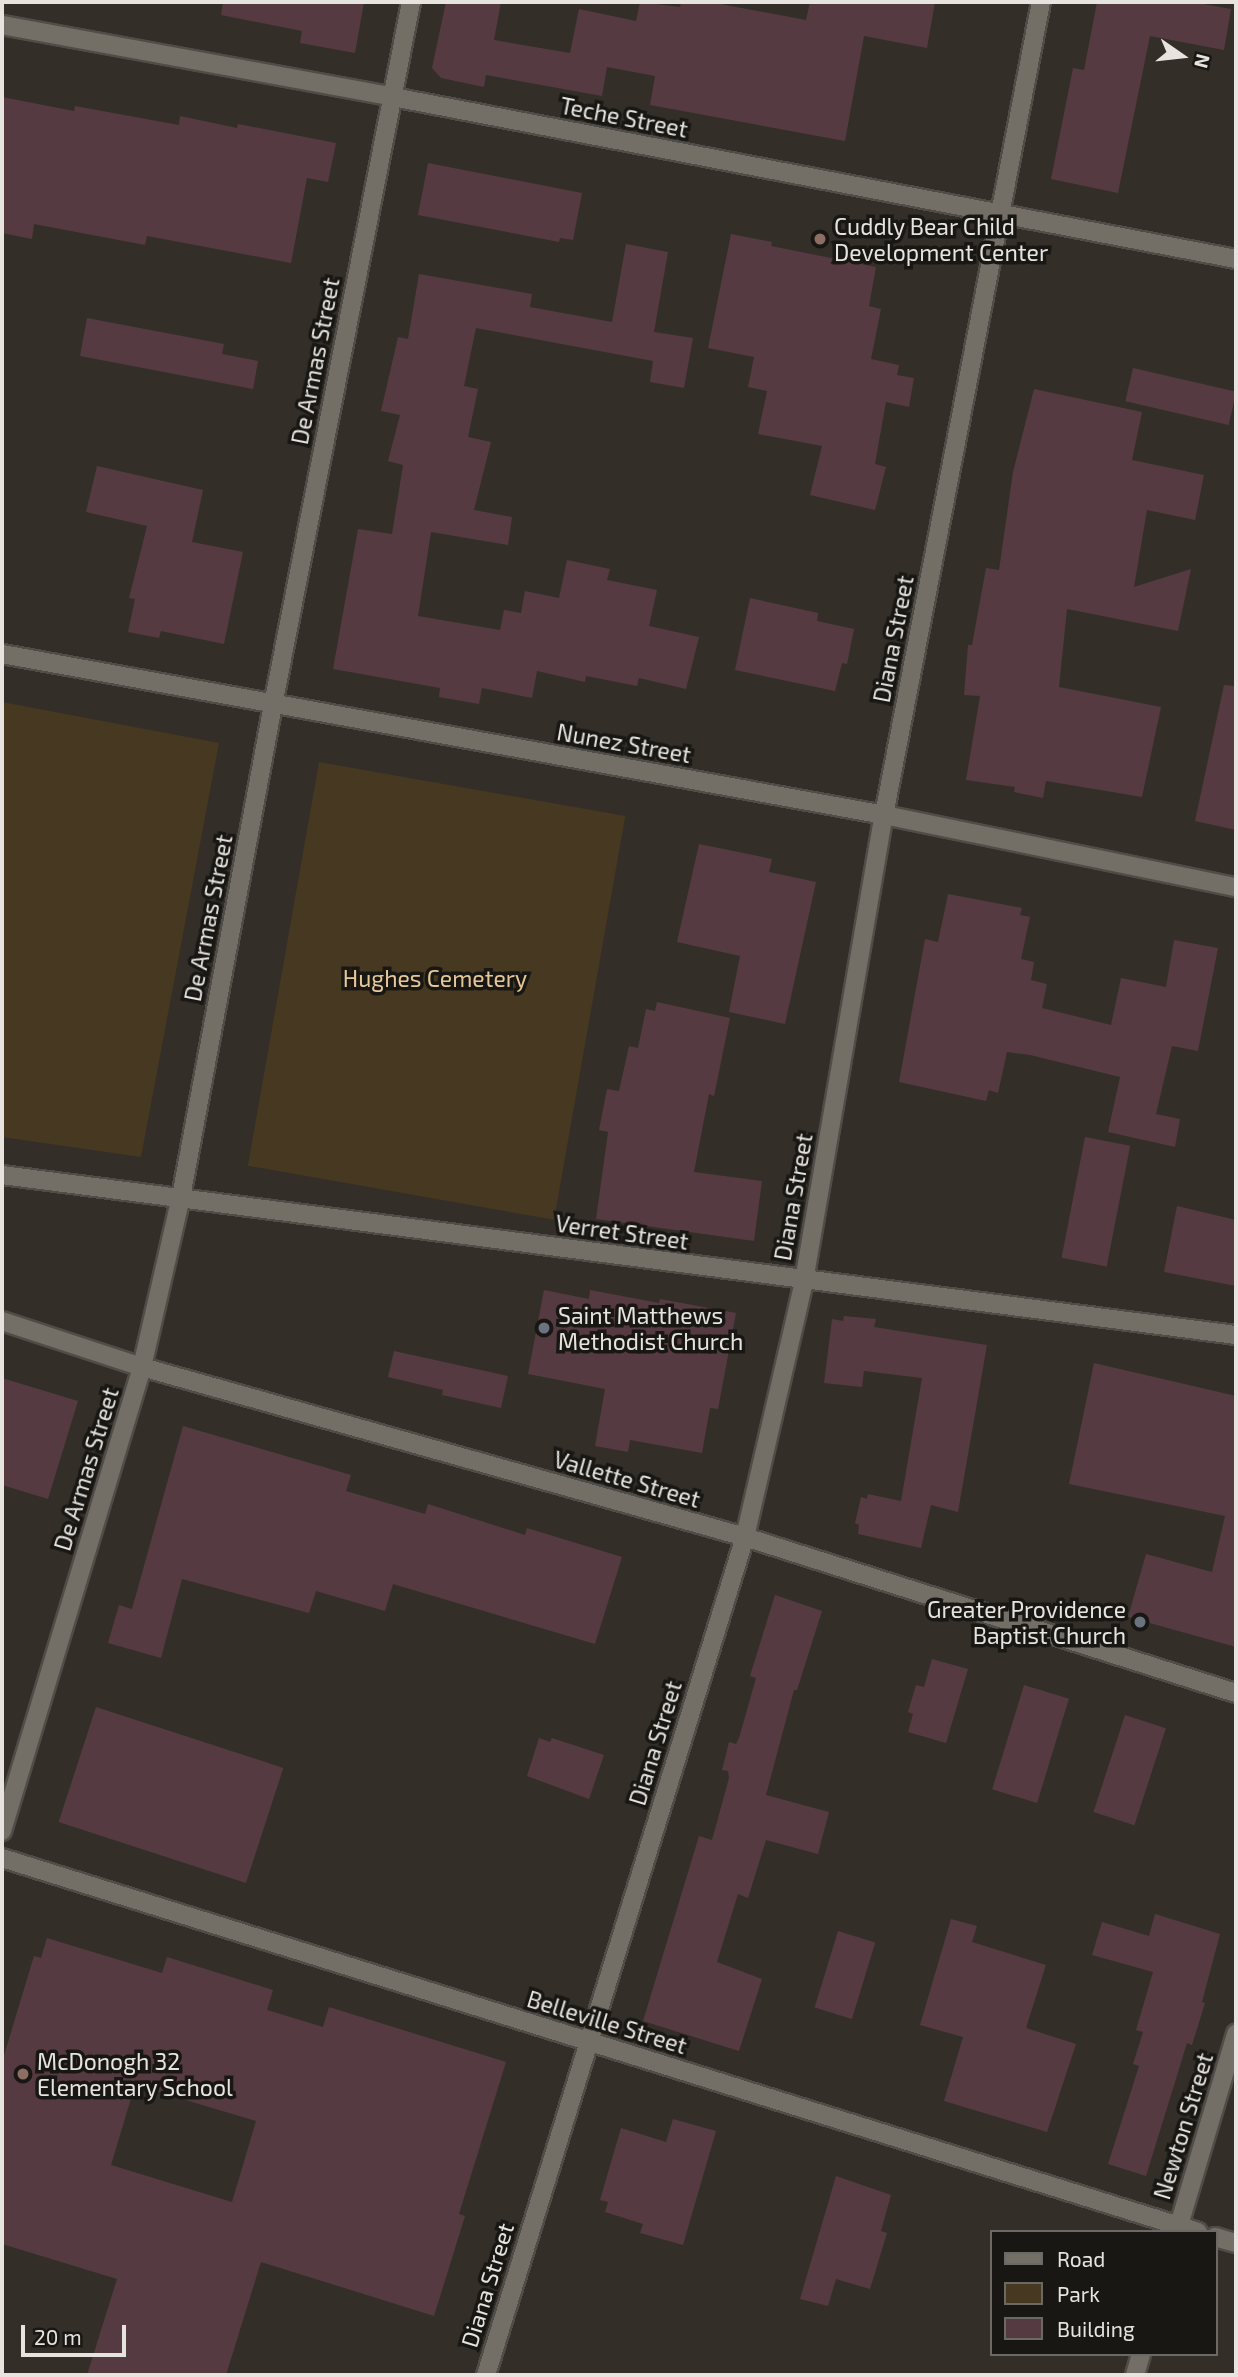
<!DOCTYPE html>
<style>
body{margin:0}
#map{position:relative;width:1238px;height:2377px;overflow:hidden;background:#332f28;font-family:"Exo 2",sans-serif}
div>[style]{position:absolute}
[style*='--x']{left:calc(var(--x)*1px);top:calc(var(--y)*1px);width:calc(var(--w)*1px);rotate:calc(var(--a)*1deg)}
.green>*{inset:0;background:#463821;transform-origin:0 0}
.building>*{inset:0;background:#553a42;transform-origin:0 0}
.roads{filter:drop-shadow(2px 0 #504c47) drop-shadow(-2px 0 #504c47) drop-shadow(0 2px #504c47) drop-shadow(0 -2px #504c47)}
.minor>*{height:18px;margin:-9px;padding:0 9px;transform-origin:9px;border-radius:9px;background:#736e66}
.secondary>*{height:18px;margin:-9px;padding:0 9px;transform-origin:9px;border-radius:9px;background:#736e66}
.dots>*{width:19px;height:19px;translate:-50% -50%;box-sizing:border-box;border:4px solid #191714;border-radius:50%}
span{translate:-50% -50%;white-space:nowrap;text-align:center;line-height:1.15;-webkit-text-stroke:7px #191714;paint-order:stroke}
.street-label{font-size:23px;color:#e7e4df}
.poi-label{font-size:23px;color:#e7e4df}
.left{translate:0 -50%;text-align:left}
.right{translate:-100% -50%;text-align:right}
.park-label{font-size:23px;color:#e6c898}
.frame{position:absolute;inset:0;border:4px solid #e7e4df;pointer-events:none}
.legend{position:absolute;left:990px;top:2230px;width:228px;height:126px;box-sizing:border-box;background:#191714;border:2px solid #6b6965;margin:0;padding:9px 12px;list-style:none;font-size:21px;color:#e7e4df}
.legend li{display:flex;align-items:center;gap:14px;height:35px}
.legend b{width:35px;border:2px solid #6b6965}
.north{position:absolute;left:1147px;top:21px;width:70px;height:70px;-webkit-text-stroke:5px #191714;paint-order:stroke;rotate:104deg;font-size:19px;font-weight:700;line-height:28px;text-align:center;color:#e7e4df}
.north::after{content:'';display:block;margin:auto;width:24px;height:32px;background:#e7e4df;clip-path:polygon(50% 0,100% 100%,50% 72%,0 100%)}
.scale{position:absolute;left:21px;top:2325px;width:105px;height:32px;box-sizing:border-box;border:4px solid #e7e4df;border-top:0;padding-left:9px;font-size:21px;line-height:24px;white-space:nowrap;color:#e7e4df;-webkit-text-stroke:5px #191714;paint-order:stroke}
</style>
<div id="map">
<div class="green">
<i style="clip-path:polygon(2px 702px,219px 743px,141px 1157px,2px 1137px)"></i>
<i style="left:319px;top:762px;width:311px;height:410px;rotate:10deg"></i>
</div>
<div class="building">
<i style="clip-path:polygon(223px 2px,364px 2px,355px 53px,300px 43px,302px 31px,221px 15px)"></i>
<i style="clip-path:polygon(446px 2px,501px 2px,494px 40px,570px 53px,579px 9px,636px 21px,640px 2px,680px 7px,681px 2px,710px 2px,806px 20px,810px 2px,935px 2px,927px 48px,864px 36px,845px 141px,650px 105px,655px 76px,607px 67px,602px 96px,486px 75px,484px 87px,441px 78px,432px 68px)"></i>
<i style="clip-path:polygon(1097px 2px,1193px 2px,1231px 9px,1224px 50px,1150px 36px,1118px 193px,1051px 179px,1073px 68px,1084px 70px)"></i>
<i style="clip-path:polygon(2px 97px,74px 111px,75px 106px,179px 125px,180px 116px,237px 128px,238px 124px,336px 143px,328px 182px,307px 178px,291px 263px,147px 236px,145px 245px,34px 224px,32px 239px,2px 233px)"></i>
<i style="clip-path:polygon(428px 163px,582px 193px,573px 240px,560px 238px,559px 242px,418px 215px)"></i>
<i style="clip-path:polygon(731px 234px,772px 242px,771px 246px,876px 267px,869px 306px,881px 309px,871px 359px,899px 365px,897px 375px,914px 378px,909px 407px,886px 402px,875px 464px,886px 467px,875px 510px,810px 495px,822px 446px,758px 434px,767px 391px,748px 387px,754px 357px,708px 348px)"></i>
<i style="clip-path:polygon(626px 244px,668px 252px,654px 332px,693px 338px,684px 388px,650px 382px,653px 361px,476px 328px,464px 386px,478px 389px,468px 437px,491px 442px,474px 510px,512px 517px,508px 545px,431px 532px,418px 616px,500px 630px,504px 610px,521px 613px,525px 591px,559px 598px,567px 560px,610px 569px,607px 580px,657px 590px,649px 626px,699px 637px,686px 689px,639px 678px,637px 686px,586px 676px,585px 682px,537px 671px,532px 698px,482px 688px,479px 704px,439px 697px,440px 688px,333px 669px,358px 529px,392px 534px,403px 465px,388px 461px,400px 415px,381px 411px,398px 337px,408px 339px,419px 274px,532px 294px,530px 307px,612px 322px)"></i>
<i style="clip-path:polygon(87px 318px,224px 344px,222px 354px,258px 361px,253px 389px,80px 356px)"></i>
<i style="left:1133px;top:368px;width:106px;height:34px;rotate:13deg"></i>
<i style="clip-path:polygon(1034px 389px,1142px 412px,1132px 460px,1204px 475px,1195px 520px,1147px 510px,1134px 587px,1191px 569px,1178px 631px,1067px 609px,1059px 687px,1161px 707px,1142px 797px,1046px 781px,1043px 798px,1014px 792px,1015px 787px,966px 780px,980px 696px,964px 695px,968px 645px,972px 645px,986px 568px,999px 570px,1013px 472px)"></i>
<i style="clip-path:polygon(97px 466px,203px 490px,192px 542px,243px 552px,224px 644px,161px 631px,159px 638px,128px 632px,135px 599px,129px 598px,147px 526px,86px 512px)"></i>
<i style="clip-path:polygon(750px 598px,818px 613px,817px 621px,854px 629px,847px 664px,842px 663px,835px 691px,735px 670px)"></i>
<i style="clip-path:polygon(1224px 685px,1236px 686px,1236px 830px,1195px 821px)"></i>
<i style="clip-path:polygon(699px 844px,772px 859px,769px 872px,816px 882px,785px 1024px,729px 1012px,740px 956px,677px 942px)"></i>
<i style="clip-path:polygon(948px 894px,1022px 908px,1020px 915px,1030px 917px,1021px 959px,1034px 962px,1031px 980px,1047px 984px,1042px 1008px,1111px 1025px,1121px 978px,1166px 987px,1174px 940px,1218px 948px,1198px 1051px,1172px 1046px,1156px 1114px,1180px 1119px,1175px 1147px,1108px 1132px,1120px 1077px,1030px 1055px,1007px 1052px,998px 1093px,989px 1090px,986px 1101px,899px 1082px,925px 939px,938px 942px)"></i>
<i style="clip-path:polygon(657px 1002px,730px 1018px,714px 1096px,709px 1094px,694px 1172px,762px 1181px,754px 1241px,596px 1219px,608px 1132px,599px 1130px,607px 1089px,619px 1091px,629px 1046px,638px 1048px,646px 1009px,655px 1011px)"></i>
<i style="left:1085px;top:1137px;width:46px;height:123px;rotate:11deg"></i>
<i style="clip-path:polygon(1177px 1206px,1236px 1220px,1236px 1286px,1164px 1272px)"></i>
<i style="clip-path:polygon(544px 1290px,589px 1299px,590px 1290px,659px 1303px,660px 1299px,736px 1313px,718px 1409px,710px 1408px,702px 1453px,630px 1440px,628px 1452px,595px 1446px,605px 1389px,528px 1374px)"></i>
<i style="clip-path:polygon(844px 1316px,876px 1319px,874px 1327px,987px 1345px,958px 1512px,931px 1505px,921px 1548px,858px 1534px,859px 1525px,855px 1523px,861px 1497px,867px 1499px,868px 1494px,901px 1501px,922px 1378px,864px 1371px,862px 1387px,824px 1383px,832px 1319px,843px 1321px)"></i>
<i style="clip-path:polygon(394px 1351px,508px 1376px,501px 1408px,442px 1395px,443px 1390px,388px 1377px)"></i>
<i style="clip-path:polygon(1094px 1363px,1236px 1396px,1236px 1647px,1128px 1617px,1146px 1554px,1212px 1572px,1225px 1516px,1069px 1484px)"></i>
<i style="clip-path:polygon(2px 1378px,78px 1401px,48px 1499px,2px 1485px)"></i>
<i style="clip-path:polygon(183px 1426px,351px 1475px,346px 1491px,425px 1514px,428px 1504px,525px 1535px,527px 1528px,622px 1557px,595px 1644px,393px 1584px,385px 1611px,316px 1591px,309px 1613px,182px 1579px,161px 1658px,108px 1643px,119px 1605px,132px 1609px)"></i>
<i style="clip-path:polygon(775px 1595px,822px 1611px,797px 1690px,794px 1690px,766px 1795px,829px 1812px,818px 1854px,766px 1840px,748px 1898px,738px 1894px,717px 1962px,762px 1979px,739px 2051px,643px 2021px,699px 1836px,712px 1840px,729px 1778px,728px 1771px,722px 1770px,729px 1742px,736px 1744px,739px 1738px,756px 1678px,750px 1676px)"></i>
<i style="clip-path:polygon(932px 1659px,968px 1669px,946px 1743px,908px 1732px,913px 1714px,908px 1712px,916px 1685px,924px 1687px)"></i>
<i style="left:1024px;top:1685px;width:47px;height:109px;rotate:17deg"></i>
<i style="left:96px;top:1707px;width:197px;height:121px;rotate:18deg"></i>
<i style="left:1125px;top:1715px;width:43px;height:102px;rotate:18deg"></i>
<i style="clip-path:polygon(539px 1738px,550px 1742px,552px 1738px,604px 1755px,589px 1799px,527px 1776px)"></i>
<i style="clip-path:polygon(1155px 1914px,1220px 1934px,1202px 2002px,1205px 2003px,1192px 2045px,1187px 2043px,1146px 2176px,1108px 2164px,1139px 2066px,1133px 2064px,1143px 2032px,1136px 2030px,1153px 1972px,1092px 1955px,1102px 1922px,1149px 1936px)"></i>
<i style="clip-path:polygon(951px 1919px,977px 1926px,972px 1942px,1046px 1965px,1026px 2028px,1076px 2044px,1047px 2132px,944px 2101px,963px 2037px,920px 2025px)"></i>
<i style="left:838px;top:1931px;width:39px;height:80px;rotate:17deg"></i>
<i style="clip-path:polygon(evenodd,47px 1938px,162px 1973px,167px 1957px,273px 1990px,267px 2010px,323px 2027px,329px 2007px,506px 2062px,459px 2214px,465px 2216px,434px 2316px,261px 2262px,226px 2375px,87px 2375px,117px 2279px,2px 2244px,2px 2062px,34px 1956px,41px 1958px,47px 1938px,135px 2085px,256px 2121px,232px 2202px,111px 2165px,135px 2085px)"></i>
<i style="clip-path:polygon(673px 2119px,716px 2131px,683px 2245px,640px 2233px,643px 2224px,605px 2212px,608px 2202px,600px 2200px,621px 2128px,666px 2142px)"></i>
<i style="clip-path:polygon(836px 2176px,891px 2195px,881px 2231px,887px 2233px,870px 2289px,836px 2279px,828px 2306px,800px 2299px)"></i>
</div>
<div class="roads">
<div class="minor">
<i style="--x:2;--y:25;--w:398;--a:10.4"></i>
<i style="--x:393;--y:97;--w:858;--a:10.88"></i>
<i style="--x:2;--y:654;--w:897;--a:10.34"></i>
<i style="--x:884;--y:815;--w:359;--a:11.6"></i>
<i style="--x:2;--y:1831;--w:485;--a:-73.2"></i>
<i style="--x:142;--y:1367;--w:174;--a:-77.1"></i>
<i style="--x:181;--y:1197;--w:501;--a:-79.41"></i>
<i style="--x:273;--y:705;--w:716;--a:-78.89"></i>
<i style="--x:2;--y:1858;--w:1253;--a:17.36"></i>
<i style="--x:1215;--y:2237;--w:22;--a:16"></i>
<i style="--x:486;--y:2375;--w:877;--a:-72.83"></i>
<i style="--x:745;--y:1537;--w:263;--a:-77"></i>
<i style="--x:804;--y:1281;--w:473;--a:-80.3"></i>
<i style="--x:884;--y:815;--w:828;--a:-79.07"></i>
</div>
<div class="secondary">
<i style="--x:2;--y:1175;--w:1244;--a:7.39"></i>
<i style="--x:2;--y:1321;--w:147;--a:18.2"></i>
<i style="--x:142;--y:1367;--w:627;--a:15.74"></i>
<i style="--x:745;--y:1537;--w:515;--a:17.63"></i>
<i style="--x:1177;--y:2232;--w:207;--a:-73.4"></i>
<i style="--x:1135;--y:2375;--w:22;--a:-74"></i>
</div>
</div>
<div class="dots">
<i style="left:820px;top:239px;background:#8d6e63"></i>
<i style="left:544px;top:1328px;background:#6b7280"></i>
<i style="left:1140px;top:1622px;background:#6b7280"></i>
<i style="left:23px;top:2074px;background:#8d6e63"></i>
</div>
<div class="street-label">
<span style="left:624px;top:117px;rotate:11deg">Teche Street</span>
<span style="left:315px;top:361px;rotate:-79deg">De Armas Street</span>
<span style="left:893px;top:639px;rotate:-79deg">Diana Street</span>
<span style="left:624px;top:743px;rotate:10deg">Nunez Street</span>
<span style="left:208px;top:918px;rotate:-79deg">De Armas Street</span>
<span style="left:793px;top:1197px;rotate:-80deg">Diana Street</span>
<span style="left:622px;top:1232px;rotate:8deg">Verret Street</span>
<span style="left:86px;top:1469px;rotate:-73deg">De Armas Street</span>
<span style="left:627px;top:1479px;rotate:16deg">Vallette Street</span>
<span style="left:655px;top:1743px;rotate:-73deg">Diana Street</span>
<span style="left:607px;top:2022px;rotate:17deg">Belleville Street</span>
<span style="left:1183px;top:2126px;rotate:-73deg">Newton Street</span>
<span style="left:487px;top:2285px;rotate:-73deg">Diana Street</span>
</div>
<div class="poi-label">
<span class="left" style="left:834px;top:239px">Cuddly Bear Child<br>Development Center</span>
<span class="left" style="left:558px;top:1328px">Saint Matthews<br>Methodist Church</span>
<span class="right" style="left:1126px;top:1622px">Greater Providence<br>Baptist Church</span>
<span class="left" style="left:37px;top:2074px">McDonogh 32<br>Elementary School</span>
</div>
<div class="park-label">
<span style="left:435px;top:978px">Hughes Cemetery</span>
</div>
<div class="frame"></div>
<ul class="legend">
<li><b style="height:9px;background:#736e66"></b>Road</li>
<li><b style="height:19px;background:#463821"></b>Park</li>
<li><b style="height:19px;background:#553a42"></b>Building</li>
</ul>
<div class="north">N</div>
<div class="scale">20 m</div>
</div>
